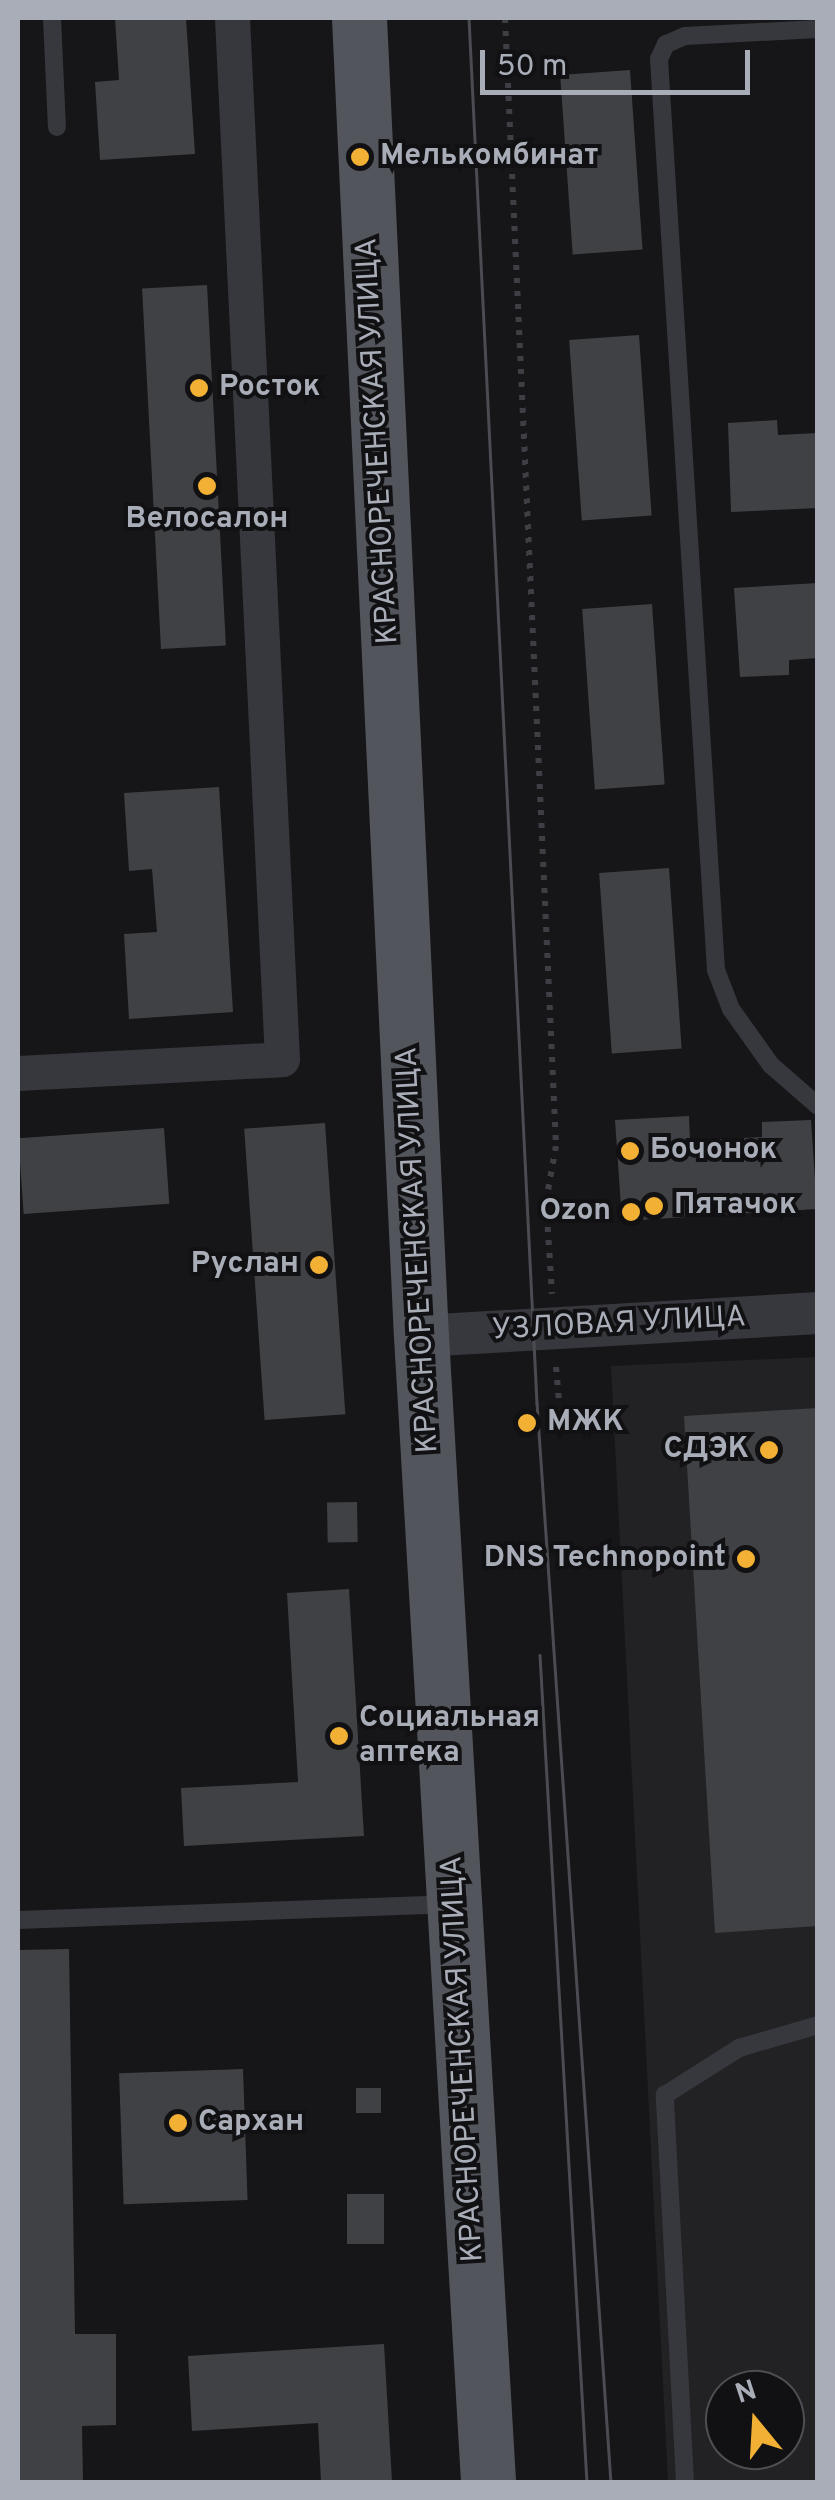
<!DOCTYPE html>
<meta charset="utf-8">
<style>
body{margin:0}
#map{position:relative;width:835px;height:2500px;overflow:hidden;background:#161618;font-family:Overpass,sans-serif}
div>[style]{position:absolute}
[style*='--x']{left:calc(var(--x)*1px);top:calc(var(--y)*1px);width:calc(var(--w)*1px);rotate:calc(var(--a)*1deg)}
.built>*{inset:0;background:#222225}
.building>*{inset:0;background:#404145;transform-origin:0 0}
.path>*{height:6px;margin-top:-3px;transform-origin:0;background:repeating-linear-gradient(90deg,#3d3f44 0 5px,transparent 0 13px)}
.service>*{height:18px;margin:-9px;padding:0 9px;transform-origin:9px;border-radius:9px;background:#37383d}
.minor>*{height:35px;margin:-17.5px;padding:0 17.5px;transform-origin:17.5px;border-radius:17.5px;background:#37383d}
.tertiary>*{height:42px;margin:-21px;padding:0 21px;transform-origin:21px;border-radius:21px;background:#37383d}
.primary>*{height:55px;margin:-27.5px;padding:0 27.5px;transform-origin:27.5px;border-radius:27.5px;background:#53555c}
.tram>*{height:2.5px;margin:-1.25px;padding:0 1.25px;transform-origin:1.25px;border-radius:1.25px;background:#4a4c52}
.dots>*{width:28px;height:28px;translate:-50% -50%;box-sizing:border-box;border:5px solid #111113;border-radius:50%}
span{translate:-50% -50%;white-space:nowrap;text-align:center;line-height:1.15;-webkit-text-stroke:8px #111113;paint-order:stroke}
.poi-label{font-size:30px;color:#a8adb8;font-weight:700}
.left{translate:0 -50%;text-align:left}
.right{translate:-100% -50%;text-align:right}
.street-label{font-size:30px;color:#a8adb8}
.frame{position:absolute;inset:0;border:20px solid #a8adb8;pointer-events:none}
.north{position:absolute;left:705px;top:2370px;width:100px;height:100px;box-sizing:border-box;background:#111113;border:2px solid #4d4f55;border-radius:50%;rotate:342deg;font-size:28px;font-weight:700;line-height:40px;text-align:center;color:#a8adb8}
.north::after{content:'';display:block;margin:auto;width:35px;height:45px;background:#f2b134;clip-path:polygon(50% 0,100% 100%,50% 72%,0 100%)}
.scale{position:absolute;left:480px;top:50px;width:270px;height:45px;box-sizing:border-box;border:5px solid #a8adb8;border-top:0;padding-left:12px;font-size:30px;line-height:35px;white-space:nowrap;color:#a8adb8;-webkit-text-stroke:8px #111113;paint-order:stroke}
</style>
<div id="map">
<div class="built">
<i style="clip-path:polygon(evenodd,817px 1357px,817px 2482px,668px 2482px,611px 1366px,817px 1357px,725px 2390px,785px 2390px,785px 2450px,725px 2450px,725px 2390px)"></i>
</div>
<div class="building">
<i style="clip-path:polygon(115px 18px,186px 18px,195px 154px,100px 160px,95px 82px,119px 80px)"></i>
<i style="left:630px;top:70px;width:180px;height:70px;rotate:86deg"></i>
<i style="left:207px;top:285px;width:361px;height:65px;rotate:87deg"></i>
<i style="left:639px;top:335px;width:181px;height:70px;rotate:86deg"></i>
<i style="clip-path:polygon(777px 420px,778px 435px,818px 433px,818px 508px,731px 512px,728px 423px)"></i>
<i style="clip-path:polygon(818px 583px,818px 658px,789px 660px,789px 675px,740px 677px,734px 588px)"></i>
<i style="left:652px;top:604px;width:181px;height:70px;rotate:86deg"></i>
<i style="clip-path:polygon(219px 787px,233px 1012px,129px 1019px,124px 934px,157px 932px,152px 869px,129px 871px,124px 793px)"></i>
<i style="left:669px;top:868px;width:181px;height:70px;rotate:86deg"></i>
<i style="clip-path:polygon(689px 1116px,690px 1141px,762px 1137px,762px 1122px,811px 1120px,817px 1209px,622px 1221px,615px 1120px)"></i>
<i style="left:325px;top:1123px;width:292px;height:81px;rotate:86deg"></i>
<i style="left:164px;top:1128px;width:76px;height:146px;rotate:86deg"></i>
<i style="clip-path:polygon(818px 1408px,818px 1926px,715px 1933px,684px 1416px)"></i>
<i style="left:357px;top:1502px;width:40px;height:30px;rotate:89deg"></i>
<i style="clip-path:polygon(349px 1589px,364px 1836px,184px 1846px,181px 1788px,298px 1782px,287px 1593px)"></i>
<i style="clip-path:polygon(69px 1949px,75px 2334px,116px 2334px,116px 2425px,82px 2426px,83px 2482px,18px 2482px,18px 1950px)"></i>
<i style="left:243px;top:2069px;width:131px;height:124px;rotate:88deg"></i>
<i style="left:356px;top:2088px;width:25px;height:25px"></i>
<i style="left:347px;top:2194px;width:37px;height:50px"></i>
<i style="clip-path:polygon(384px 2344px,392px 2482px,321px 2482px,318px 2423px,192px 2431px,188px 2356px)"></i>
</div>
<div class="path">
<i style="--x:505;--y:18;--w:1129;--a:87.41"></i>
<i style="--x:556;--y:1146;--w:56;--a:100.3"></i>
<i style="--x:546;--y:1201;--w:93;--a:86.3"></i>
<i style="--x:556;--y:1367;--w:33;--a:85"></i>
</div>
<div class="service">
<i style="--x:52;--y:18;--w:109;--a:87.4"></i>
<i style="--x:818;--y:29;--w:133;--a:177"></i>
<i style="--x:685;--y:36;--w:21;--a:157"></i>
<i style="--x:666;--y:44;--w:17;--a:115"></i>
<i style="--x:659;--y:59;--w:913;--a:86.42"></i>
<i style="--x:716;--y:970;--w:42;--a:69"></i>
<i style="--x:731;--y:1009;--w:69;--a:54.5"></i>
<i style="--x:771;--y:1065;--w:62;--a:41.1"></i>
<i style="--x:18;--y:1920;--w:430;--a:-2.1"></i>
<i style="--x:685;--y:2482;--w:388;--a:-93"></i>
<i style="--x:665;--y:2095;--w:88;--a:-32.4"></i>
<i style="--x:739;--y:2048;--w:82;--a:-16.2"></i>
</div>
<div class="minor">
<i style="--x:18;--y:1073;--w:264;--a:-3"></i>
<i style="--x:282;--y:1059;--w:1042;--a:-92.75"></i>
</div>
<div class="tertiary">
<i style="--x:421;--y:1336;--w:398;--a:-3.3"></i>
</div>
<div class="primary">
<i style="--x:359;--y:18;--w:1319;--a:87.31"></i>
<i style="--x:421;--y:1336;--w:1148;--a:86.65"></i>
</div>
<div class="tram">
<i style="--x:469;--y:18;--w:1387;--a:87.19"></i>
<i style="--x:537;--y:1403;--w:1082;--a:86.08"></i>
<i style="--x:540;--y:1655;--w:828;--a:86.75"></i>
</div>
<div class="dots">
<i style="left:360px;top:157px;background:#f2b134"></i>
<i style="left:199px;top:388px;background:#f2b134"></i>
<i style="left:207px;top:486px;background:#f2b134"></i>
<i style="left:630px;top:1151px;background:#f2b134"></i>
<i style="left:654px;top:1206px;background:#f2b134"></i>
<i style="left:631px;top:1212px;background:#f2b134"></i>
<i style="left:319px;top:1265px;background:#f2b134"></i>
<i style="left:527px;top:1423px;background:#f2b134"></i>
<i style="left:769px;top:1450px;background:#f2b134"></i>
<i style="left:746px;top:1559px;background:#f2b134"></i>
<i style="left:339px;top:1736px;background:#f2b134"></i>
<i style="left:178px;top:2123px;background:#f2b134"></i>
</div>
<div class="poi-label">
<span class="left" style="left:380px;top:157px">Мелькомбинат</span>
<span class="left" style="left:219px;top:388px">Росток</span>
<span style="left:207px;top:520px">Велосалон</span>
<span class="left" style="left:650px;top:1151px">Бочонок</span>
<span class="left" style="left:674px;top:1206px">Пятачок</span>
<span class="right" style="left:611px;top:1212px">Ozon</span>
<span class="right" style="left:299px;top:1265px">Руслан</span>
<span class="left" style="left:547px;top:1423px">МЖК</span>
<span class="right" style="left:749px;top:1450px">СДЭК</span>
<span class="right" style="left:726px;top:1559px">DNS Technopoint</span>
<span class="left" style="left:359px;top:1736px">Социальная<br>аптека</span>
<span class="left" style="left:198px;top:2123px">Сархан</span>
</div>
<div class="street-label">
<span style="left:379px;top:441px;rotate:-93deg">КРАСНОРЕЧЕНСКАЯ УЛИЦА</span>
<span style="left:419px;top:1250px;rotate:-93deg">КРАСНОРЕЧЕНСКАЯ УЛИЦА</span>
<span style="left:619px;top:1325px;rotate:-3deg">УЗЛОВАЯ УЛИЦА</span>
<span style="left:464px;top:2059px;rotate:-93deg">КРАСНОРЕЧЕНСКАЯ УЛИЦА</span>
</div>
<div class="frame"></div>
<div class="north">N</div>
<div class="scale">50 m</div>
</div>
